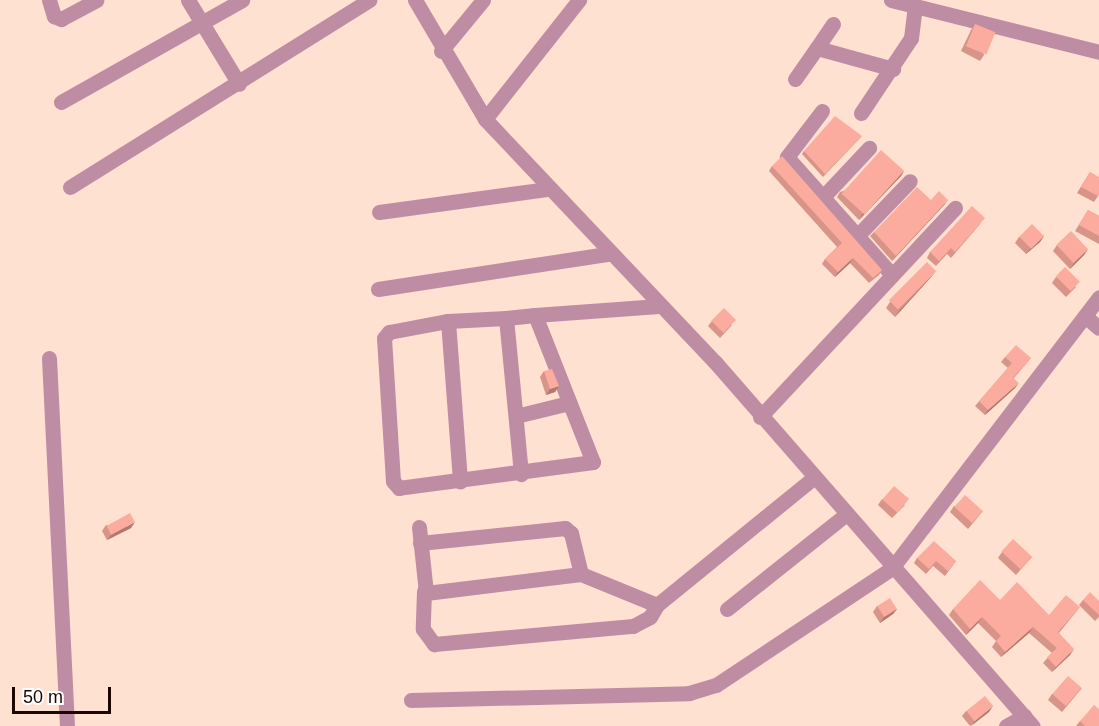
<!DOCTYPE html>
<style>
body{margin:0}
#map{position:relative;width:1099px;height:726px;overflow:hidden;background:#fee1d1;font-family:Helvetica,sans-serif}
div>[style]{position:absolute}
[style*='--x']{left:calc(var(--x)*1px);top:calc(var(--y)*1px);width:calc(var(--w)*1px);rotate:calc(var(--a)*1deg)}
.street>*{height:15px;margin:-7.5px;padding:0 7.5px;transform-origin:7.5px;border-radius:7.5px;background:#be8da3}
.wall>*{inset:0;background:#d89488}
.shaded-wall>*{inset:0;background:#b0786f}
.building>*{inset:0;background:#fbac9e;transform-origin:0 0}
span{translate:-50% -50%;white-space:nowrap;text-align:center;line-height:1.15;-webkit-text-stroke:4.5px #fff;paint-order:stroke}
.scale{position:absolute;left:12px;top:687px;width:99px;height:27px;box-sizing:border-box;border:3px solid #1d0600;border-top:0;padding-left:8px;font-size:18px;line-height:21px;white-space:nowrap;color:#1d0600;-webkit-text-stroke:4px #fff;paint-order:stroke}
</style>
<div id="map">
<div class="street">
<i style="--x:49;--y:0;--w:17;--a:73"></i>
<i style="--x:54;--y:16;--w:8;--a:23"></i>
<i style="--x:61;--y:19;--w:40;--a:-28"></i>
<i style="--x:188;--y:0;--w:98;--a:58.7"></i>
<i style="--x:415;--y:0;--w:138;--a:59.5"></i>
<i style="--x:485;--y:119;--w:335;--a:46.6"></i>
<i style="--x:715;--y:362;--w:483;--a:48.9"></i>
<i style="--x:891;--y:0;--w:214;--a:14"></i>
<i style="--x:833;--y:24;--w:29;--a:124"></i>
<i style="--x:817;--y:48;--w:79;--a:15.4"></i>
<i style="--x:441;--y:51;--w:66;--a:-50.5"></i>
<i style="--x:795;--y:79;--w:38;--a:-55"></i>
<i style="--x:61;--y:102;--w:208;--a:-29.4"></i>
<i style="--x:822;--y:111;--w:58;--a:127.3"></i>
<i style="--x:787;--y:157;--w:158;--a:48.3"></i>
<i style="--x:861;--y:113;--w:90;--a:-56.3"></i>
<i style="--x:911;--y:38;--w:32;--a:-83"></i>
<i style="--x:485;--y:119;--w:152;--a:-51.7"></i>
<i style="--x:70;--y:187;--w:353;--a:-32"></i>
<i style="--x:822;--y:198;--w:69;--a:-46.8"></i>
<i style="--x:379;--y:212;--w:169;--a:-7.8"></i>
<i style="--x:857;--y:236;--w:76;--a:-46.1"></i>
<i style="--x:378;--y:289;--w:233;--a:-8.7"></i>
<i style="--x:535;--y:315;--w:158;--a:68.5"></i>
<i style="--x:593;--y:462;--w:196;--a:172.4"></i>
<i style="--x:399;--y:488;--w:9;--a:-131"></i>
<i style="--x:393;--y:481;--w:143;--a:-93.6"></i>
<i style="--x:384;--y:338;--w:8;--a:-50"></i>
<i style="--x:389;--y:332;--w:60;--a:-10.6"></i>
<i style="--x:448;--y:321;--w:58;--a:-3"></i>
<i style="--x:506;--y:318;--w:29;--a:-6"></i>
<i style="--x:535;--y:315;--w:124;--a:-4.2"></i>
<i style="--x:1085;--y:316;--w:18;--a:41"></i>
<i style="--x:506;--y:318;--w:157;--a:84.5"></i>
<i style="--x:448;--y:321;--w:161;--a:85.7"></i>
<i style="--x:49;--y:358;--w:368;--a:87.2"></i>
<i style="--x:516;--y:416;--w:55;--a:-13.8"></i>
<i style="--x:760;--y:417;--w:286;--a:-47"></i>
<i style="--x:419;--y:527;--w:66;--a:83.9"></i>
<i style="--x:426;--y:593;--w:156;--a:-7"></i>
<i style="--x:581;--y:574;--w:82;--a:22.2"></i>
<i style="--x:657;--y:605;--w:201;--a:-39.1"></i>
<i style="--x:420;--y:543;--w:146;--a:-5.9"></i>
<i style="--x:565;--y:528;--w:8;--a:40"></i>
<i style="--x:571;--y:533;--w:42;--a:76.3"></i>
<i style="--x:424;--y:591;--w:38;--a:92"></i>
<i style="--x:423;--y:629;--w:19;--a:54"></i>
<i style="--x:434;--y:644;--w:200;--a:-5.2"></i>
<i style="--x:633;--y:626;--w:19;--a:-28"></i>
<i style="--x:650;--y:617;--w:14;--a:-60"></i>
<i style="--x:727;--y:609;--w:151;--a:-38.5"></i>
<i style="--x:411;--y:700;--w:278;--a:-1.4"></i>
<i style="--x:689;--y:693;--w:28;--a:-17"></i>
<i style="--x:716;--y:685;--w:211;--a:-33.6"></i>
<i style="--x:892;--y:568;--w:341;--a:-52.6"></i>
<i style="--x:1006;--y:726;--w:21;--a:-29"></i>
</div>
<div class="wall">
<i style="clip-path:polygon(975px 24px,984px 55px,980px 61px,961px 51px,971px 30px)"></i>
<i style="clip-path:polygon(862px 136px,823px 177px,802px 154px,804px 151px)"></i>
<i style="clip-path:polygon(772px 166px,882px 270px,879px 275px,869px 283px,850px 263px,835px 277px,822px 264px,825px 259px,837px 247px,769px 171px)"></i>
<i style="clip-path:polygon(904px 171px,901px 176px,859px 220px,837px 197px,840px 192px)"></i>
<i style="clip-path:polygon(1090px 172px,1098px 196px,1094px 202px,1077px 193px)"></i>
<i style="clip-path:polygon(931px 200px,945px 204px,892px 261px,870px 236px,874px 232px)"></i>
<i style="clip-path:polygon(1088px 210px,1099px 216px,1099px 244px,1075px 231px)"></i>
<i style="clip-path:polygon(981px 223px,951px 258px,947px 254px,936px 266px,927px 258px,930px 252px)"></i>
<i style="clip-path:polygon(1044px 236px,1040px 242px,1026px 254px,1015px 243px,1019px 237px)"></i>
<i style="clip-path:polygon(1057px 245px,1088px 249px,1084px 255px,1070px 269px,1053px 251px)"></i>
<i style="clip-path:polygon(932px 276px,895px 317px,886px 308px,890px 302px)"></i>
<i style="clip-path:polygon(1056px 277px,1076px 287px,1066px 297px,1052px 283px)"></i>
<i style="clip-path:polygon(712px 321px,732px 325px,720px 338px,708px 326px)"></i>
<i style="clip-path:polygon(1005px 357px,1031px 358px,1014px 378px,1015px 388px,985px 415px,975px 406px,1008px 368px,1001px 362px)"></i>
<i style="clip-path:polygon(544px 371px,559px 386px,555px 392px,546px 395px,540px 377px)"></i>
<i style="clip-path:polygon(882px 499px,905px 505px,892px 518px,878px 505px)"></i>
<i style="clip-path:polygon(954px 506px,983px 511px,968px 529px,950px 512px)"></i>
<i style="clip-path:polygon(106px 525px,131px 528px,107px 540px,102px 531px)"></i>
<i style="clip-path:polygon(1002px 552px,1032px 557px,1016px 575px,998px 558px)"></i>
<i style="clip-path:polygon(917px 558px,956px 561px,945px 576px,933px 566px,926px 574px,914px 563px)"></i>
<i style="clip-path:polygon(1000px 600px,1049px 615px,1080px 607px,1059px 633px,1070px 655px,1052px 672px,1043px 663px,1052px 653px,1029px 633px,1001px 657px,992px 647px,996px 641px,978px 623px,966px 635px,949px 615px,953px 609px)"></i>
<i style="clip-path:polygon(1083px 600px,1099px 601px,1099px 617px,1095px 621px,1079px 605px)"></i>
<i style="clip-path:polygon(877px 606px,897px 609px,893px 614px,880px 623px,873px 612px)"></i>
<i style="clip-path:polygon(1082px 688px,1062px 712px,1048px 700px,1052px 694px)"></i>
<i style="clip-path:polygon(966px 711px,989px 712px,970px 726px,962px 716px)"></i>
<i style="clip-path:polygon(1080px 721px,1099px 726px,1076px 726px)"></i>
</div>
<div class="shaded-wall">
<i style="clip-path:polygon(904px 171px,901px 176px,859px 220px,862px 215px)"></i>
<i style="clip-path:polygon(948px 200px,945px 204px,892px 261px,896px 256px)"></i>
<i style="clip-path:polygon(1044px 236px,1040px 242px,1026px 254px,1030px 249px)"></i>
<i style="clip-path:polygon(1088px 249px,1084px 255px,1070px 269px,1074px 263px)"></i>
<i style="clip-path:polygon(853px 258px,850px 263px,835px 277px,838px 272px)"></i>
<i style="clip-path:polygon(936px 271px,932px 276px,895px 317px,899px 311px)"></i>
<i style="clip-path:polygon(1019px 383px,1015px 388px,985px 415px,988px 410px)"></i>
<i style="clip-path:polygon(559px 386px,555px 392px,546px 395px,550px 389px)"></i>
<i style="clip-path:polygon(135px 522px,131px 528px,107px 540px,111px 535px)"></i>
<i style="clip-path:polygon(897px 609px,893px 614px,880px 623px,884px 617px)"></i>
<i style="clip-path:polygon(982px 617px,978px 623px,966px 635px,970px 629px)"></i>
<i style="clip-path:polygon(1033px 627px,1029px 633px,1001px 657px,1005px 652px)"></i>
<i style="clip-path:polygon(1074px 649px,1070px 655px,1052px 672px,1056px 667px)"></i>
<i style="clip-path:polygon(993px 706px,989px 712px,971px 726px,975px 721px)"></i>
</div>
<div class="building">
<i style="left:975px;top:24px;width:22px;height:24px;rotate:22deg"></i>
<i style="clip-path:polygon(835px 116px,862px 136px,825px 174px,804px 151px)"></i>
<i style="left:881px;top:150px;width:31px;height:59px;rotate:42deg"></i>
<i style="clip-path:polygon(782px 156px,882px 270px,873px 278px,853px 258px,838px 272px,825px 259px,842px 243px,772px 166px)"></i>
<i style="clip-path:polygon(1090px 172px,1099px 177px,1099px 195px,1098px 196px,1081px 187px)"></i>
<i style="clip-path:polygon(917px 187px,931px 200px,939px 191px,948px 200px,896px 256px,874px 232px)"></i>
<i style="clip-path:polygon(972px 206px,985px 218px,955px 252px,951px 248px,939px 261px,930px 252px)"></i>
<i style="clip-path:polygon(1088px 210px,1099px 216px,1099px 236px,1079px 225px)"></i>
<i style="left:1032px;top:224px;width:17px;height:18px;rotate:45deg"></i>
<i style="left:1071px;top:231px;width:25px;height:20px;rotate:47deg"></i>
<i style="left:927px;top:262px;width:13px;height:54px;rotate:45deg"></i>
<i style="left:1065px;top:267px;width:21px;height:13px;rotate:45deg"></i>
<i style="left:724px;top:308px;width:17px;height:18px;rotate:45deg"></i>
<i style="clip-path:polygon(1016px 345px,1031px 358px,1013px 378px,1019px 383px,988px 410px,979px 401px,1012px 363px,1005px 357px)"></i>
<i style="clip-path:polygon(552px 369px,559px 386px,550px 389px,544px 371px)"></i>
<i style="left:894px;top:486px;width:20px;height:18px;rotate:41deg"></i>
<i style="left:965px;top:495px;width:24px;height:16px;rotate:42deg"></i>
<i style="left:130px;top:513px;width:10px;height:27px;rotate:61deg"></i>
<i style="left:1013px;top:539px;width:26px;height:17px;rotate:43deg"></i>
<i style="clip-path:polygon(934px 541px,956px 561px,948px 571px,936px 561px,929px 569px,917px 558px)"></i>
<i style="clip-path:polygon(980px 580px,1000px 600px,1017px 582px,1049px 615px,1066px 595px,1080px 607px,1058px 632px,1074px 649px,1056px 667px,1047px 657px,1057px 648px,1033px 627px,1005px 652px,996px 641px,1001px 636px,982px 617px,970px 629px,953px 609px)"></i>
<i style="clip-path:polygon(1090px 592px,1099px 601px,1099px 615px,1083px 600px)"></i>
<i style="left:890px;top:598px;width:13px;height:15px;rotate:58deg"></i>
<i style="left:1068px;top:676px;width:18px;height:24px;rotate:41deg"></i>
<i style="left:985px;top:696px;width:13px;height:24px;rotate:51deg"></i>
<i style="clip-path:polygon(1094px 705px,1099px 709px,1099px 726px,1085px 726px,1080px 721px)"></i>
</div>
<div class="scale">50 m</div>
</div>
